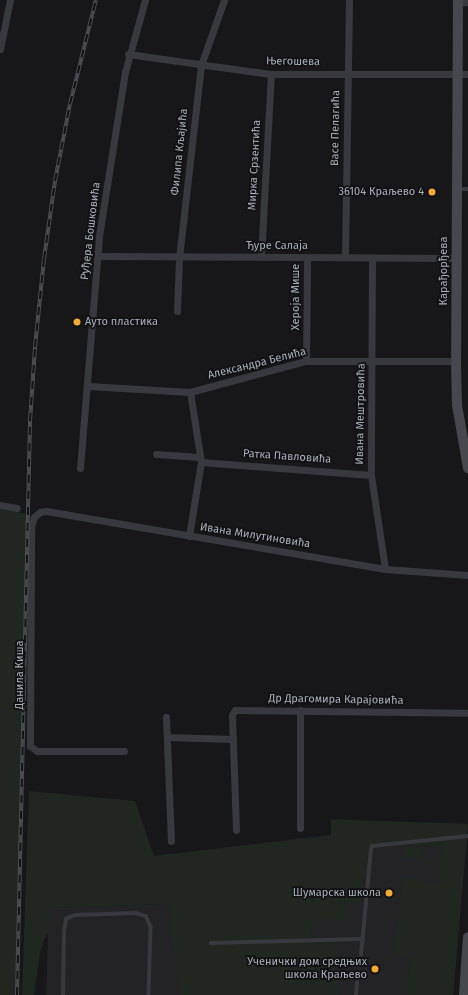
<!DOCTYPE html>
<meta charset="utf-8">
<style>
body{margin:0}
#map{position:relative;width:468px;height:995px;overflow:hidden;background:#171719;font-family:"Fira Sans",sans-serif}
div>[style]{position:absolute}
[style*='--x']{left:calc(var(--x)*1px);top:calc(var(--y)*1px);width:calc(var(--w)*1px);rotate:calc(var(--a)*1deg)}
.built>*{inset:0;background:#232326}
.green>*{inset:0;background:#1f2720}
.lane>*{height:3.5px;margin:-1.75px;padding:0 1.75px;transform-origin:1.75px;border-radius:1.75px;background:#38393e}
.street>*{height:7px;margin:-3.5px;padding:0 3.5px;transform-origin:3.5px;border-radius:3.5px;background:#38393e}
.secondary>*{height:10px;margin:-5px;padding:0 5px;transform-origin:5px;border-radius:5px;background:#46484e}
.rail>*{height:4px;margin-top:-2px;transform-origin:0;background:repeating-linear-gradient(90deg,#121214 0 8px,#4b4d53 0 16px);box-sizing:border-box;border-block:1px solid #4b4d53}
.dots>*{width:11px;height:11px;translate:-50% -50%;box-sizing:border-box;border:2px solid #121214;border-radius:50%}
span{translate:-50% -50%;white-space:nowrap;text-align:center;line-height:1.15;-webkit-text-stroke:3.5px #121214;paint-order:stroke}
.street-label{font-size:11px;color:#a9afb9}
.poi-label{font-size:11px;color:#a9afb9}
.right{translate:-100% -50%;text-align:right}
.left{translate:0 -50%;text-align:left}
</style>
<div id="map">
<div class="built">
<i style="clip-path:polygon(429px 823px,468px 824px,453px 995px,46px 995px,49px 908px,169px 904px,162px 855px)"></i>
</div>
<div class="green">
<i style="clip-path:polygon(0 509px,28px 514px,17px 995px,0 995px)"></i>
<i style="clip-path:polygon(29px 791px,135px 801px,154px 856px,331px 836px,331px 819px,468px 824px,453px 995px,406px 995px,410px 956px,395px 954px,402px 878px,425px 880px,425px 884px,439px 885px,442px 845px,423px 844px,422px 859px,403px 857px,404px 842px,372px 846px,368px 883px,364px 877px,362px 904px,346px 902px,345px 921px,313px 918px,310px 940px,336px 940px,338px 995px,179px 995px,169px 904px,50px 908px,49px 931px,44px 940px,40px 953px,34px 995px,22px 995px)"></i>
</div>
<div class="lane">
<i style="--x:458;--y:189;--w:10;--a:0"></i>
<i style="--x:211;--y:943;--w:152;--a:-1.5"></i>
<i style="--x:361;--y:955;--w:105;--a:-84.6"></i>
<i style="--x:371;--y:850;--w:4;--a:-76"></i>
<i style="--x:372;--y:846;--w:97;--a:-5.9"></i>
<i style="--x:63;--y:995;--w:63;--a:-89.1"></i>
<i style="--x:64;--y:932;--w:13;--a:-81"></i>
<i style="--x:66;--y:919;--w:10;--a:-24"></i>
<i style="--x:75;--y:915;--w:61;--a:-1.9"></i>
<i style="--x:136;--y:913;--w:10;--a:17"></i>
<i style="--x:146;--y:916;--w:12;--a:66"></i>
<i style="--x:151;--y:927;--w:68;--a:91.7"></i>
<i style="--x:356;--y:995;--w:12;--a:-85"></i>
</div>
<div class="street">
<i style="--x:458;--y:3;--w:10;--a:-6"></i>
<i style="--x:0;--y:49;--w:50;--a:-78.5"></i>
<i style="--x:128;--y:54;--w:144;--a:8"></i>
<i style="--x:271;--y:74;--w:197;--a:0"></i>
<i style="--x:97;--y:256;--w:359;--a:0.3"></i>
<i style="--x:261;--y:257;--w:183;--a:-86.9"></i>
<i style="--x:345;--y:257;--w:257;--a:-89.1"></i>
<i style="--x:372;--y:258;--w:217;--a:90.3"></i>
<i style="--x:371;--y:475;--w:95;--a:81.5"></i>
<i style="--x:177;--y:311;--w:53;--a:-87.8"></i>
<i style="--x:179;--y:258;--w:194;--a:-83.5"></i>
<i style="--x:201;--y:65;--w:69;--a:-70.5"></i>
<i style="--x:306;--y:361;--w:103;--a:-89.4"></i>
<i style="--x:88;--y:386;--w:102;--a:3.4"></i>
<i style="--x:190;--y:392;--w:120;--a:-15"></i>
<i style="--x:306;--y:361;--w:150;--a:0"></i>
<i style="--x:156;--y:454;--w:44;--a:3.9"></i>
<i style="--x:201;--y:462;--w:170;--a:4.4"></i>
<i style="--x:80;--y:468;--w:233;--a:-85.3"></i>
<i style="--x:99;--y:236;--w:166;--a:-81"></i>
<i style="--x:125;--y:72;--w:75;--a:-74.5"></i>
<i style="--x:0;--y:505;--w:17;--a:10"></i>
<i style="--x:189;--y:536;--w:75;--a:-80.8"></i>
<i style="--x:201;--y:462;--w:71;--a:-98.9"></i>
<i style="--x:300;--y:710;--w:118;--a:90"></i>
<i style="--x:166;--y:717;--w:124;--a:87.7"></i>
<i style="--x:167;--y:737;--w:66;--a:1.7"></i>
<i style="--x:124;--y:751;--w:87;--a:180"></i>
<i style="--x:37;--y:751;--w:9;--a:-144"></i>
<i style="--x:30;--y:746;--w:219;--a:-89.7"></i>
<i style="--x:31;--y:527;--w:10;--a:-73"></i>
<i style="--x:34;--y:517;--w:8;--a:-40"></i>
<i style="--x:40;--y:512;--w:6;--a:-9"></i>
<i style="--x:46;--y:511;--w:344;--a:9.7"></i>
<i style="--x:385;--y:569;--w:83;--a:4.1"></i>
<i style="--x:236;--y:830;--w:115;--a:-92"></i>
<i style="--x:232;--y:715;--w:6;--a:-59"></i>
<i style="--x:235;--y:710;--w:233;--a:0.7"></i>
</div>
<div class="secondary">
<i style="--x:458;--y:0;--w:361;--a:90.3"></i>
<i style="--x:456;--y:361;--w:44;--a:88.7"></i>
<i style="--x:457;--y:405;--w:64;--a:80.1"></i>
<i style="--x:464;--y:995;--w:58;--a:-86.1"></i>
</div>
<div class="rail">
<i style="--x:17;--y:995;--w:574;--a:-88.7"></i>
<i style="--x:30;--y:421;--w:74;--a:-86.1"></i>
<i style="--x:35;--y:347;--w:88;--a:-84.2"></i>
<i style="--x:44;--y:259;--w:79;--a:-82"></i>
<i style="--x:55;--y:181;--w:78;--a:-79"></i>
<i style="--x:70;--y:104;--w:107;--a:-76"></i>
</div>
<div class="dots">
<i style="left:432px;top:192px;background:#f5aa33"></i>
<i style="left:77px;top:322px;background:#f5aa33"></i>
<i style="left:389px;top:893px;background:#f5aa33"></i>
<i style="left:375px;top:969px;background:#f5aa33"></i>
</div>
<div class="street-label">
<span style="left:293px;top:62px;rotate:1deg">Његошева</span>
<span style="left:336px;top:128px;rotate:-89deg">Васе Пелагића</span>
<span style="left:180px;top:152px;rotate:-84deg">Филипа Кљајића</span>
<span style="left:255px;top:165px;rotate:-87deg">Мирка Срзентића</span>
<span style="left:91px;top:231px;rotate:-83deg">Руђера Бошковића</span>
<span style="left:277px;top:246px">Ђуре Салаја</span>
<span style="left:444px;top:271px;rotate:-90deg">Карађорђева</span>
<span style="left:296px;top:297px;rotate:-90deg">Хероја Мише</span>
<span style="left:257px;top:364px;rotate:-14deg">Александра Белића</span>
<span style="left:361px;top:414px;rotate:-89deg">Ивана Мештровића</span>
<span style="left:287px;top:457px;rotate:4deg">Ратка Павловића</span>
<span style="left:255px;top:536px;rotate:9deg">Ивана Милутиновића</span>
<span style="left:20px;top:675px;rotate:-90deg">Данила Киша</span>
<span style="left:336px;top:700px;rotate:1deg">Др Драгомира Карајовића</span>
</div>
<div class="poi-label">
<span class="right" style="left:424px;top:192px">36104 Краљево 4</span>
<span class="left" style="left:85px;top:322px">Ауто пластика</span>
<span class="right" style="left:381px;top:893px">Шумарска школа</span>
<span class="right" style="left:367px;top:969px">Ученички дом средњих<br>школа Краљево</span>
</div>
</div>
